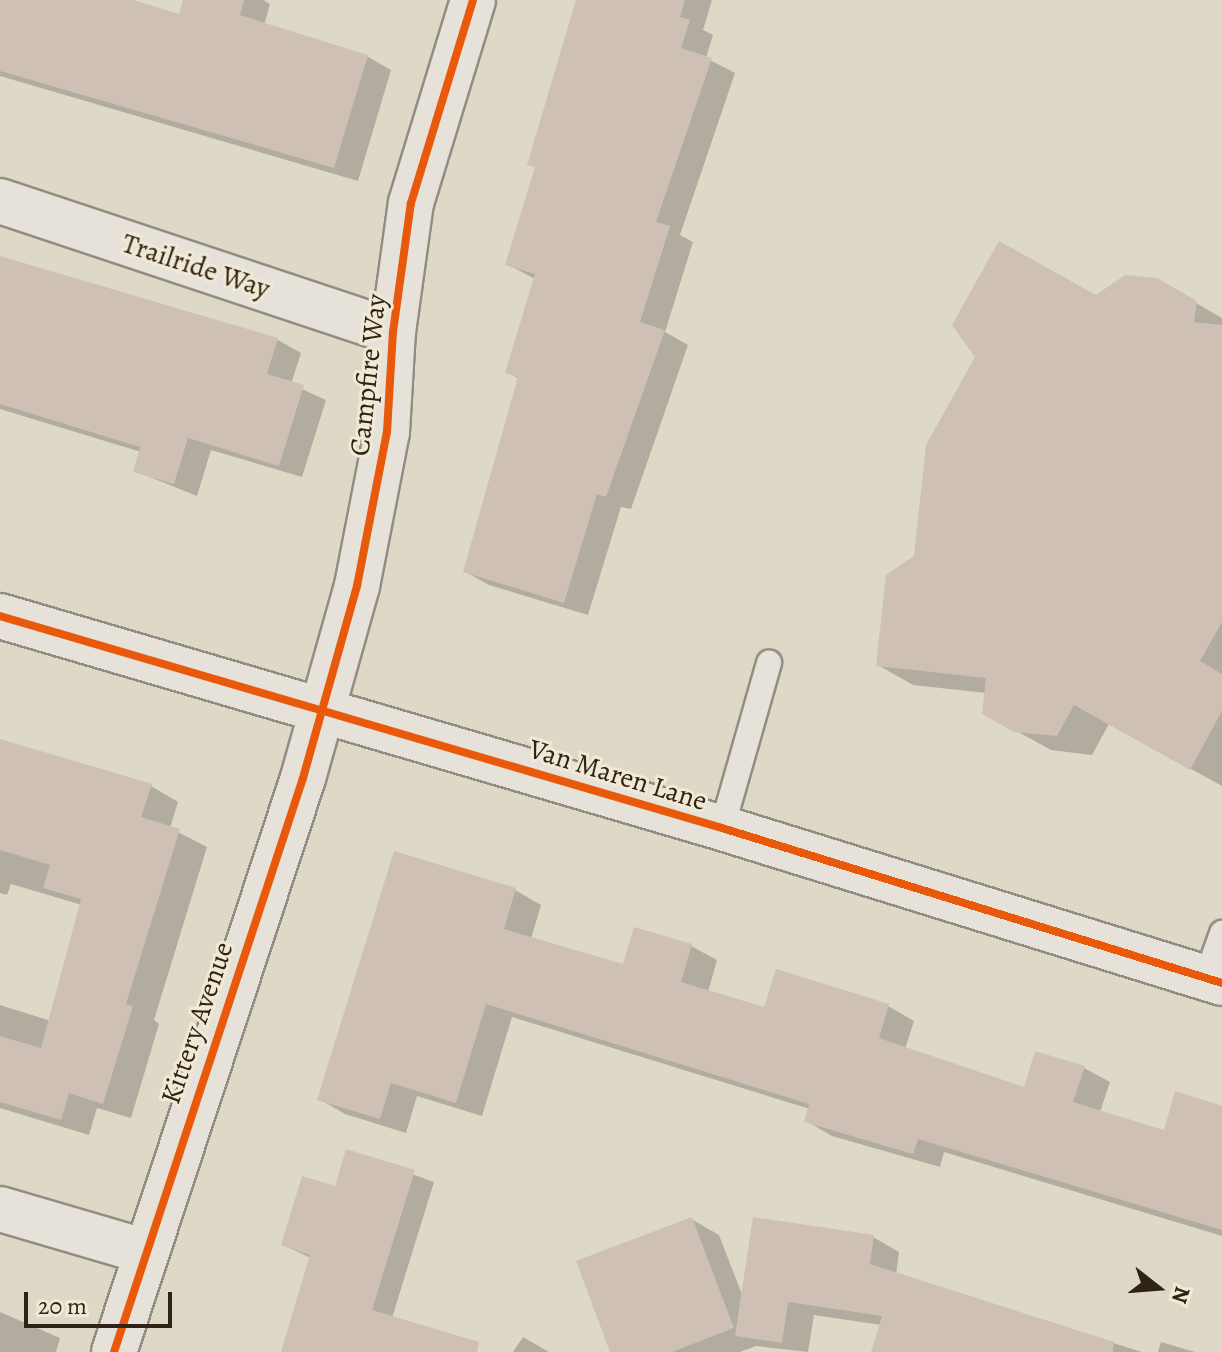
<!DOCTYPE html>
<style>
body{margin:0}
#map{position:relative;width:1222px;height:1352px;overflow:hidden;background:#ded8c7;font-family:Alegreya,serif}
div>[style]{position:absolute}
[style*='--x']{left:calc(var(--x)*1px);top:calc(var(--y)*1px);width:calc(var(--w)*1px);rotate:calc(var(--a)*1deg)}
.shadow>*{inset:0;background:#0003}
.building>*{inset:0;background:#cec0b4}
.roads{filter:drop-shadow(2px 0 #928d81) drop-shadow(-2px 0 #928d81) drop-shadow(0 2px #928d81) drop-shadow(0 -2px #928d81)}
.service>*{height:24px;margin:-12px;padding:0 12px;transform-origin:12px;border-radius:12px;background:#e6e2da}
.minor>*{height:44px;margin:-22px;padding:0 22px;transform-origin:22px;border-radius:22px;background:#e6e2da}
.secondary>*{height:44px;margin:-22px;padding:0 22px;transform-origin:22px;border-radius:22px;background:#e6e2da}
.cycleway>*{height:8px;margin:-4px;padding:0 4px;transform-origin:4px;border-radius:4px;background:#e8590c}
span{translate:-50% -50%;white-space:nowrap;text-align:center;line-height:1.15;-webkit-text-stroke:6px #efe9d5;paint-order:stroke}
.street-label{font-size:28px;color:#302214}
.north{position:absolute;left:1118px;top:1248px;width:80px;height:80px;-webkit-text-stroke:6px #efe9d5;paint-order:stroke;rotate:107deg;font-size:22px;font-weight:700;line-height:32px;text-align:center;color:#302214}
.north::after{content:'';display:block;margin:auto;width:28px;height:36px;background:#302214;clip-path:polygon(50% 0,100% 100%,50% 72%,0 100%)}
.scale{position:absolute;left:24px;top:1292px;width:148px;height:36px;box-sizing:border-box;border:4px solid #302214;border-top:0;padding-left:10px;font-size:24px;line-height:28px;white-space:nowrap;color:#302214;-webkit-text-stroke:6px #efe9d5;paint-order:stroke}
</style>
<div id="map">
<div class="shadow">
<i style="clip-path:polygon(0 0,128px 0,180px 16px,185px 0,263px 0,270px 4px,264px 25px,368px 57px,391px 70px,358px 181px,0 76px)"></i>
<i style="clip-path:polygon(578px 0,712px 0,703px 30px,713px 35px,706px 58px,735px 73px,680px 235px,693px 242px,665px 332px,688px 345px,631px 509px,621px 507px,588px 615px,489px 585px,466px 572px,519px 379px,507px 372px,535px 279px,507px 264px,537px 168px,529px 164px)"></i>
<i style="clip-path:polygon(0 257px,278px 340px,301px 353px,291px 384px,326px 400px,302px 477px,211px 450px,197px 496px,135px 471px,141px 452px,0 409px)"></i>
<i style="clip-path:polygon(1156px 280px,1222px 318px,1222px 786px,1109px 724px,1092px 755px,1051px 750px,984px 713px,986px 693px,913px 685px,878px 665px,916px 557px,1096px 297px)"></i>
<i style="clip-path:polygon(0 741px,151px 786px,178px 802px,170px 828px,207px 847px,154px 1020px,159px 1024px,131px 1118px,97px 1108px,89px 1135px,0 1108px,0 1005px,51px 1021px,82px 905px,11px 884px,7px 895px,0 893px)"></i>
<i style="clip-path:polygon(515px 890px,541px 905px,531px 939px,625px 967px,691px 946px,717px 960px,708px 992px,766px 1010px,888px 1006px,914px 1021px,905px 1049px,1025px 1089px,1084px 1068px,1110px 1082px,1100px 1112px,1165px 1132px,1222px 1108px,1222px 1236px,944px 1152px,940px 1167px,832px 1136px,806px 1121px,810px 1109px,512px 1017px,482px 1116px,417px 1096px,406px 1133px,345px 1114px,319px 1099px)"></i>
<i style="clip-path:polygon(348px 1151px,434px 1182px,392px 1318px,423px 1352px,283px 1352px,311px 1258px,283px 1245px,336px 1189px)"></i>
<i style="clip-path:polygon(691px 1219px,719px 1235px,743px 1297px,873px 1237px,899px 1252px,896px 1275px,1142px 1352px,873px 1352px,881px 1325px,814px 1315px,808px 1352px,756px 1346px,740px 1352px,613px 1352px)"></i>
<i style="clip-path:polygon(0 1312px,60px 1338px,56px 1352px,0 1352px)"></i>
<i style="clip-path:polygon(523px 1337px,542px 1348px,549px 1352px,513px 1352px)"></i>
<i style="clip-path:polygon(1161px 1342px,1195px 1352px,1158px 1352px)"></i>
</div>
<div class="building">
<i style="clip-path:polygon(0 0,134px 0,179px 14px,183px 0,244px 0,240px 15px,368px 55px,334px 168px,0 71px)"></i>
<i style="clip-path:polygon(576px 0,685px 0,680px 17px,690px 20px,681px 48px,712px 58px,656px 222px,670px 226px,640px 322px,665px 330px,606px 497px,597px 494px,564px 603px,463px 572px,518px 377px,505px 373px,535px 274px,505px 265px,535px 167px,527px 165px)"></i>
<i style="clip-path:polygon(999px 241px,1096px 295px,1125px 275px,1157px 278px,1197px 301px,1194px 322px,1222px 325px,1222px 622px,1200px 661px,1222px 674px,1222px 711px,1190px 770px,1074px 705px,1057px 736px,1014px 732px,982px 714px,986px 678px,876px 666px,886px 575px,914px 556px,926px 445px,975px 357px,952px 325px)"></i>
<i style="clip-path:polygon(0 256px,278px 338px,267px 374px,304px 385px,279px 466px,188px 438px,174px 484px,133px 472px,140px 447px,0 404px)"></i>
<i style="clip-path:polygon(0 739px,152px 784px,141px 817px,180px 829px,126px 1004px,133px 1006px,103px 1104px,69px 1093px,61px 1120px,0 1102px,0 1036px,41px 1048px,81px 899px,43px 888px,50px 865px,0 850px)"></i>
<i style="clip-path:polygon(394px 851px,516px 888px,504px 929px,623px 964px,634px 927px,692px 944px,681px 982px,764px 1007px,776px 969px,889px 1004px,879px 1038px,1024px 1087px,1035px 1051px,1085px 1066px,1073px 1102px,1164px 1130px,1175px 1091px,1222px 1106px,1222px 1230px,918px 1139px,913px 1154px,804px 1122px,809px 1104px,486px 1004px,456px 1103px,391px 1083px,380px 1119px,317px 1100px)"></i>
<i style="clip-path:polygon(346px 1149px,415px 1170px,372px 1310px,479px 1342px,477px 1352px,281px 1352px,310px 1255px,281px 1245px,302px 1176px,335px 1186px)"></i>
<i style="clip-path:polygon(692px 1217px,734px 1328px,672px 1352px,610px 1352px,576px 1261px)"></i>
<i style="clip-path:polygon(753px 1217px,874px 1235px,870px 1264px,1114px 1342px,1113px 1352px,871px 1352px,882px 1316px,788px 1302px,782px 1343px,735px 1336px)"></i>
</div>
<div class="roads">
<div class="service">
<i style="--x:722;--y:828;--w:172;--a:-74.1"></i>
<i style="--x:1206;--y:978;--w:48;--a:-70.4"></i>
</div>
<div class="minor">
<i style="--x:0;--y:201;--w:414;--a:18.4"></i>
<i style="--x:0;--y:1209;--w:150;--a:16.3"></i>
<i style="--x:114;--y:1352;--w:604;--a:-71.77"></i>
<i style="--x:303;--y:778;--w:199;--a:-74.3"></i>
<i style="--x:357;--y:586;--w:157;--a:-79"></i>
<i style="--x:387;--y:432;--w:100;--a:-86.6"></i>
<i style="--x:393;--y:332;--w:130;--a:-82.1"></i>
<i style="--x:411;--y:203;--w:212;--a:-73"></i>
</div>
<div class="secondary">
<i style="--x:0;--y:616;--w:752;--a:16.36"></i>
<i style="--x:722;--y:828;--w:523;--a:17.22"></i>
</div>
</div>
<div class="cycleway">
<i style="--x:0;--y:616;--w:752;--a:16.36"></i>
<i style="--x:722;--y:828;--w:523;--a:17.22"></i>
<i style="--x:114;--y:1352;--w:604;--a:-71.77"></i>
<i style="--x:303;--y:778;--w:199;--a:-74.3"></i>
<i style="--x:357;--y:586;--w:157;--a:-79"></i>
<i style="--x:387;--y:432;--w:100;--a:-86.6"></i>
<i style="--x:393;--y:332;--w:130;--a:-82.1"></i>
<i style="--x:411;--y:203;--w:212;--a:-73"></i>
</div>
<div class="street-label">
<span style="left:196px;top:266px;rotate:18deg">Trailride Way</span>
<span style="left:368px;top:375px;rotate:-84deg">Campfire Way</span>
<span style="left:618px;top:775px;rotate:17deg">Van Maren Lane</span>
<span style="left:197px;top:1023px;rotate:-71deg">Kittery Avenue</span>
</div>
<div class="north">N</div>
<div class="scale">20 m</div>
</div>
